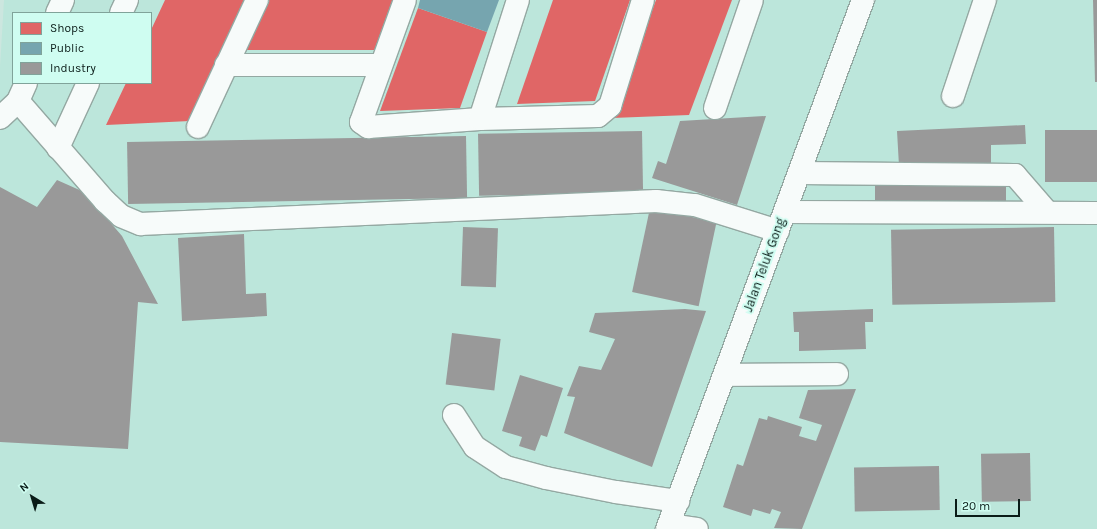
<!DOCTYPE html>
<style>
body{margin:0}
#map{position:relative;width:1097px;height:529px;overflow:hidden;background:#cce6df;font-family:Karla,sans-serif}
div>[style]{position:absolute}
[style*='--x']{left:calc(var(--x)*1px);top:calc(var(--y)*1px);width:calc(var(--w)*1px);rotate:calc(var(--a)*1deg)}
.built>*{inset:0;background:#bce6db}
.shops>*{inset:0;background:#e06666}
.public>*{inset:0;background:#76a5af}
.industry>*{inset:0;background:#999;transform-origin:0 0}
.roads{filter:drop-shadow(1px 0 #94a8a2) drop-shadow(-1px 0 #94a8a2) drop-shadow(0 1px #94a8a2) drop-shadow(0 -1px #94a8a2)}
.minor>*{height:22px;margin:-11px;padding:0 11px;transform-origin:11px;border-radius:11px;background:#f7fbfa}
span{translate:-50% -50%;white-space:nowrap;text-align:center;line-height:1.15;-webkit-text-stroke:4px #cffdf1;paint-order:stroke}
.street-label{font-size:13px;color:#0a1c18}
.legend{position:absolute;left:12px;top:12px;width:140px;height:72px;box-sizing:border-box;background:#cffdf1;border:1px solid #80a39a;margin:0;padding:5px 7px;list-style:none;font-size:12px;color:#0a1c18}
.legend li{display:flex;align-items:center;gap:8px;height:20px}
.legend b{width:20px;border:1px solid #80a39a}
.north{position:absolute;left:12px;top:477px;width:40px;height:40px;-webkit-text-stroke:3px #cffdf1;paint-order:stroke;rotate:322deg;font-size:11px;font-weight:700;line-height:16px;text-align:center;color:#0a1c18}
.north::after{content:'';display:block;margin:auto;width:14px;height:18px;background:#0a1c18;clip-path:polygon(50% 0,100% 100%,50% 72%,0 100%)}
.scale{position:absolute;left:955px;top:499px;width:65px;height:18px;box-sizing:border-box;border:2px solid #0a1c18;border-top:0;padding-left:5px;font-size:12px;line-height:14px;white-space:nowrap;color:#0a1c18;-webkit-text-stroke:3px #cffdf1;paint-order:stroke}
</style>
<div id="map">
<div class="built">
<i style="clip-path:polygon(evenodd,4px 0,1097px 0,1097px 529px,0 529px,0 67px,4px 0,13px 13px,151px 13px,151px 83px,13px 83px,13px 13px)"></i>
</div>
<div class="shops">
<i style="clip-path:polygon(165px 0,247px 0,190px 121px,106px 125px,126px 83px,151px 83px,151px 30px)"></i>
<i style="clip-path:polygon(269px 0,398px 0,380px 50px,244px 50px)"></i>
<i style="clip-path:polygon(553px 0,630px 0,595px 101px,517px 104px)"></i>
<i style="clip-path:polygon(656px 0,732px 0,689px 115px,612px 118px)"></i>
<i style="clip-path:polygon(418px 8px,487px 32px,460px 108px,380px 111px)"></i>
</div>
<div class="public">
<i style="clip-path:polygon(420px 0,499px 0,487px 32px,418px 8px)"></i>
</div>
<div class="industry">
<i style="clip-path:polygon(1093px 0,1097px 0,1097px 82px,1095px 82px)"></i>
<i style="clip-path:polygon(766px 116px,737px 205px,652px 178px,658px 161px,666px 164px,680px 121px)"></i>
<i style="clip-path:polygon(1025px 125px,1026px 144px,991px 145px,991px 165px,899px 166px,897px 131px)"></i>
<i style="left:1045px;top:130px;width:52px;height:52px"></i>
<i style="left:642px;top:131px;width:62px;height:164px;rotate:89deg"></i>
<i style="left:466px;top:136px;width:62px;height:339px;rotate:89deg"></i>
<i style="clip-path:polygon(57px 180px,84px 192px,122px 236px,158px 304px,138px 302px,128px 449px,0 442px,0 187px,37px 207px)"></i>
<i style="left:1006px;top:181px;width:23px;height:131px;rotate:90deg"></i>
<i style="left:650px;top:208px;width:68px;height:86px;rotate:12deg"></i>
<i style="left:463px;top:227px;width:35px;height:59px;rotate:2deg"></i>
<i style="left:1054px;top:227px;width:75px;height:163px;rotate:89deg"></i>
<i style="clip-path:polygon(244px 234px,246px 294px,266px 293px,267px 316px,182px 321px,178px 238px)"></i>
<i style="clip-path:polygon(685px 309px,706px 311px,652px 467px,564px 433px,575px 397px,567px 396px,579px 366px,601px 370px,615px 339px,589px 332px,595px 313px)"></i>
<i style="clip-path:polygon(873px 309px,873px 322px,865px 322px,866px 349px,799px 351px,799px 332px,794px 332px,793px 312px)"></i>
<i style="left:452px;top:333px;width:49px;height:52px;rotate:7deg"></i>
<i style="clip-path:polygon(520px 375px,563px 388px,547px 437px,541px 435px,535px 451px,519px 446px,522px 437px,502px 431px)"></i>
<i style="clip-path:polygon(856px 389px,802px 529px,774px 528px,781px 512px,772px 509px,770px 514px,753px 509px,751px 516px,723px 507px,737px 464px,743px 466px,759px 418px,767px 420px,768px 416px,802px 427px,799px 436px,816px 441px,822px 425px,799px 418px,808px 390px)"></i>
<i style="left:1030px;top:453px;width:48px;height:49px;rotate:89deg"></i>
<i style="left:939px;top:466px;width:44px;height:85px;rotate:89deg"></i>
</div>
<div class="roads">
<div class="minor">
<i style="--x:405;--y:0;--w:130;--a:109.8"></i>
<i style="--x:361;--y:122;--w:9;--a:36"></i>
<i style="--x:368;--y:127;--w:112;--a:-4.1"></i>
<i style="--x:480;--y:119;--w:118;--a:-1.5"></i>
<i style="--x:598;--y:116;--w:16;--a:-40"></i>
<i style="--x:610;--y:106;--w:111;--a:-72.7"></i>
<i style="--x:57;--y:13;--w:14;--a:-65"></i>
<i style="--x:121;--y:13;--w:14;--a:-65"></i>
<i style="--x:226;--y:65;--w:155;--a:0"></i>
<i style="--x:953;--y:96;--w:101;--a:-71.6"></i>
<i style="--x:18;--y:101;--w:133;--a:49"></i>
<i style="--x:105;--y:201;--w:22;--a:43"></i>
<i style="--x:121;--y:216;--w:21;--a:23"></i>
<i style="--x:140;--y:224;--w:517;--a:-2.55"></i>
<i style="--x:656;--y:201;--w:39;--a:6"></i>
<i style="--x:695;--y:205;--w:87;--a:17.4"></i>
<i style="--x:715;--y:108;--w:114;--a:-71.1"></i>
<i style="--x:0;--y:118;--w:25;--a:-43"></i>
<i style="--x:18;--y:101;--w:20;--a:-66"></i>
<i style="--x:480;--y:119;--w:125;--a:-72.3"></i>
<i style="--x:198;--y:127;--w:140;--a:-65.1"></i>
<i style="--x:58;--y:148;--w:72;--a:-65.2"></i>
<i style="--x:799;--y:173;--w:216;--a:0.5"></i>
<i style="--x:1015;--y:175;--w:49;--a:49.1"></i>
<i style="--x:785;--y:212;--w:312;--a:0.2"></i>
<i style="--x:725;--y:375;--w:112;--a:-0.5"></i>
<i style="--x:454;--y:415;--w:38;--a:57"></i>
<i style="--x:475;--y:447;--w:37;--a:33"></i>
<i style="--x:506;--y:467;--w:41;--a:15.4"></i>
<i style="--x:546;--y:478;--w:71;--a:11.3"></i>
<i style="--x:616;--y:492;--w:63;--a:8.3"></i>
<i style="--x:669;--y:525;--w:28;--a:8"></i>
<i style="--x:667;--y:529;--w:564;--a:-69.67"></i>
</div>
</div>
<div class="street-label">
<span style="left:765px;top:265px;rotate:-70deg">Jalan Teluk Gong</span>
</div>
<ul class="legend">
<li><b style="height:11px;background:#e06666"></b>Shops</li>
<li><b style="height:11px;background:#76a5af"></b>Public</li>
<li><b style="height:11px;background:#999"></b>Industry</li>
</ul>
<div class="north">N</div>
<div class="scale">20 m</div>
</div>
